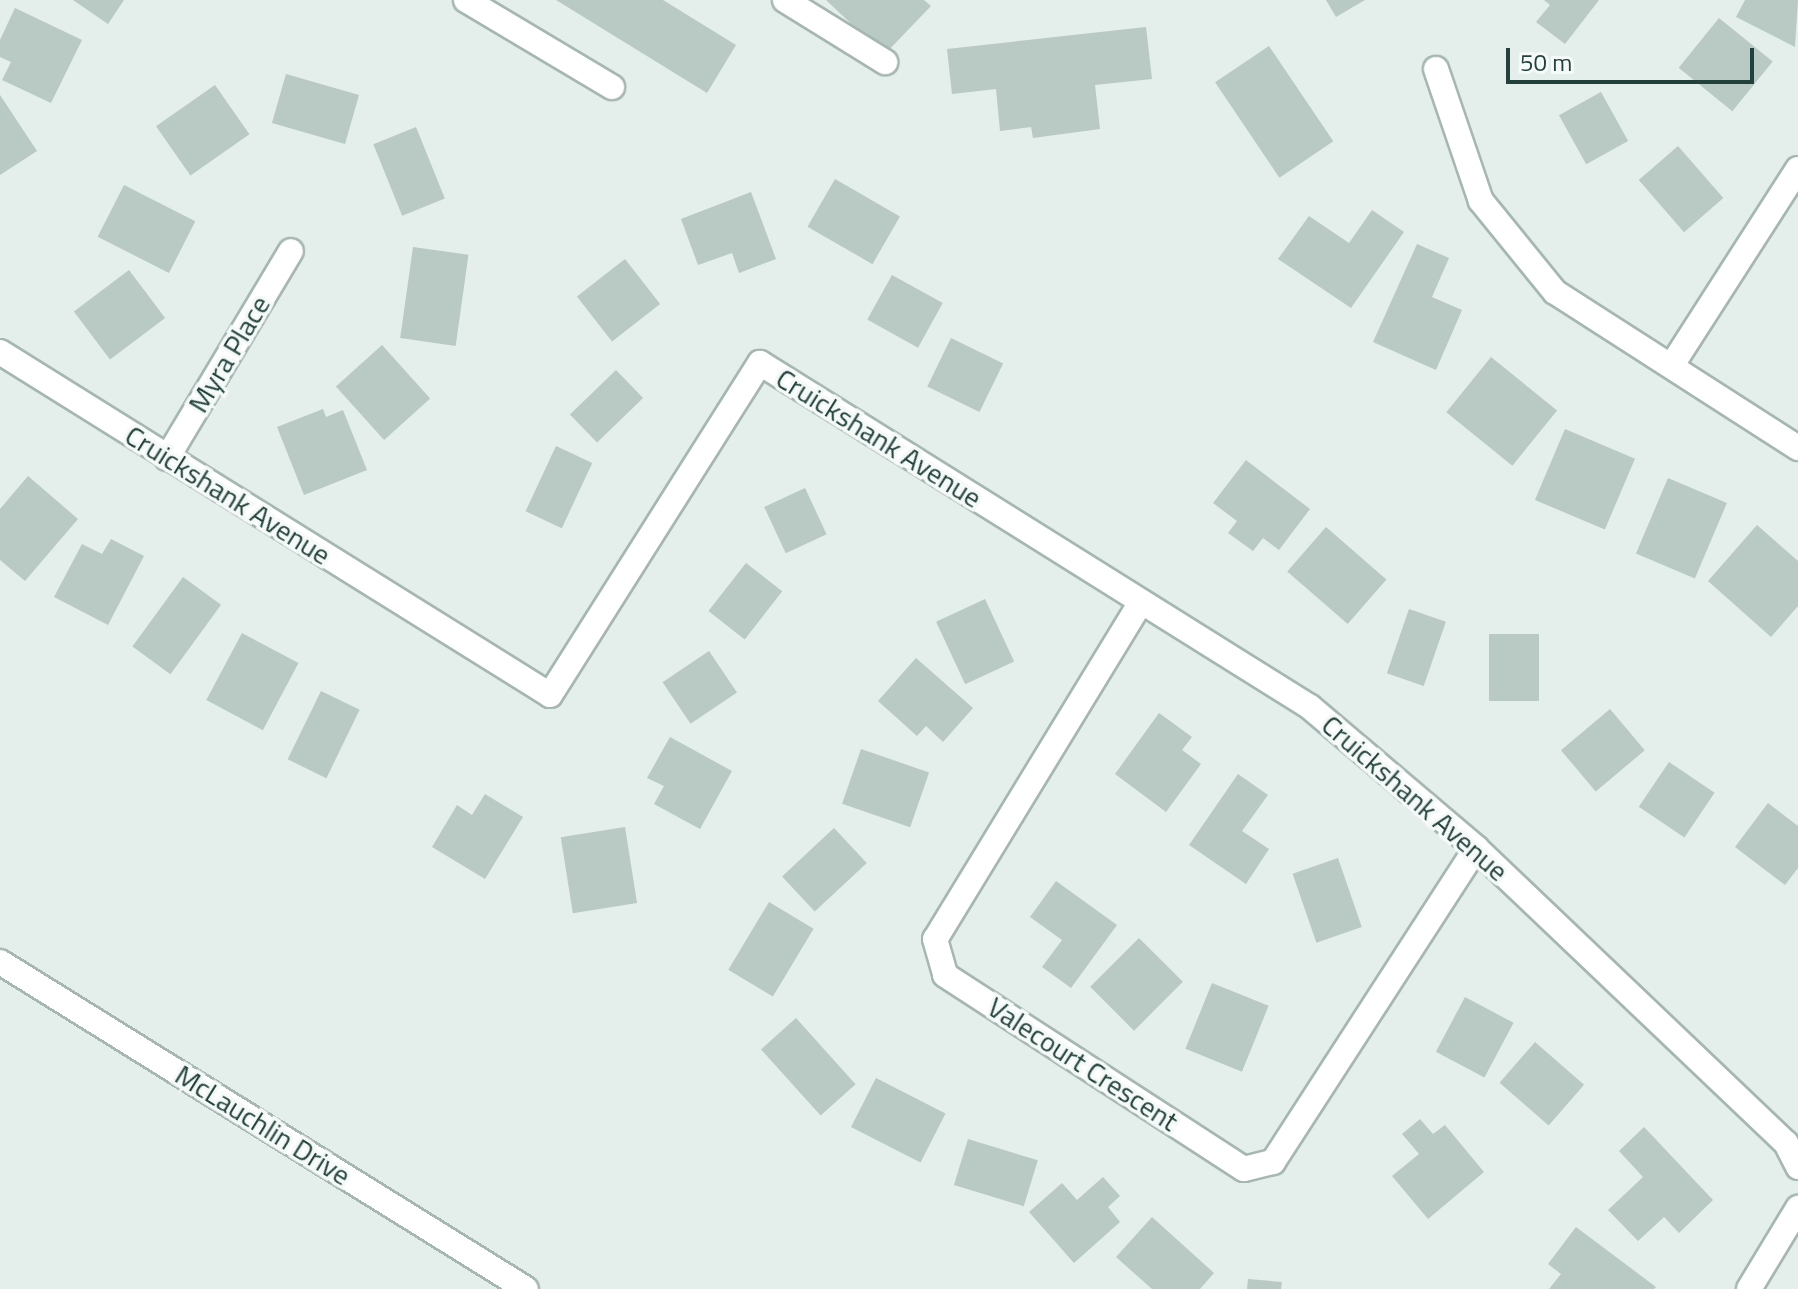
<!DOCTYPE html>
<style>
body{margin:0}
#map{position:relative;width:1798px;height:1289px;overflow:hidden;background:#e4eeea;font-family:"Titillium Web",sans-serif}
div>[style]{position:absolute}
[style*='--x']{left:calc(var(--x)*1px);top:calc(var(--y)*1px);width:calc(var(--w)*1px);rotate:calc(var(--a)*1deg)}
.building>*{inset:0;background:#b9c9c4;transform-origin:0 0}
.roads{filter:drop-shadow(2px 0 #a6b7b2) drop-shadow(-2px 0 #a6b7b2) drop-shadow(0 2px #a6b7b2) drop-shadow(0 -2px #a6b7b2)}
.minor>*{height:24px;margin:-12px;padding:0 12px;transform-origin:12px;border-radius:12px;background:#fff}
span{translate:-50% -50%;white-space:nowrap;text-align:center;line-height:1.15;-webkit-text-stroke:7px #f5faf8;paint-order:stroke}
.street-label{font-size:28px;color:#22413b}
.scale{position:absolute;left:1506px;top:48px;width:248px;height:36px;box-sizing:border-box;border:4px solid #22413b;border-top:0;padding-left:10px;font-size:24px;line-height:28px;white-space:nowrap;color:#22413b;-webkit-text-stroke:6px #f5faf8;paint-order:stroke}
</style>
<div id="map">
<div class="building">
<i style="clip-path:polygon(73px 0,124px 0,108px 24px)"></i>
<i style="clip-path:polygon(556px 0,663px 0,736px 45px,707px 93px)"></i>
<i style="clip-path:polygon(826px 0,924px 0,931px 6px,884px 55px)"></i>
<i style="clip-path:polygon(1326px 0,1365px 0,1336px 17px)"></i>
<i style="clip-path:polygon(1544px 0,1599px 0,1565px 44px,1536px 22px,1550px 5px)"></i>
<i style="clip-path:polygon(1745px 0,1798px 0,1795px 47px,1736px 17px)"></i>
<i style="clip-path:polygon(15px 8px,82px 40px,51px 103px,2px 80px,11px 62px,0 57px,0 40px)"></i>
<i style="left:1719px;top:18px;width:69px;height:64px;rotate:39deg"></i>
<i style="clip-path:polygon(1146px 27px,1152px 79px,1095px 85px,1100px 129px,1033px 138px,1031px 127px,1000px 131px,996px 89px,952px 94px,947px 49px)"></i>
<i style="left:1269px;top:46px;width:115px;height:65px;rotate:56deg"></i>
<i style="left:286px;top:74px;width:76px;height:51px;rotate:16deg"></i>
<i style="left:215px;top:85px;width:60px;height:72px;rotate:55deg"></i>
<i style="left:1601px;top:92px;width:56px;height:48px;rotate:61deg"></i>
<i style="clip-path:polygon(0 95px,37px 151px,0 175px)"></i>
<i style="left:416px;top:127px;width:77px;height:46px;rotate:68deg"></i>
<i style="left:1678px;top:146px;width:69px;height:52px;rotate:49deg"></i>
<i style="left:835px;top:179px;width:75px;height:55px;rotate:30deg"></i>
<i style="left:124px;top:185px;width:80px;height:58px;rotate:27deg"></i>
<i style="clip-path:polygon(751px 192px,776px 259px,739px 273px,732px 253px,698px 265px,681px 219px)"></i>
<i style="clip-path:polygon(1372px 210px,1404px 232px,1351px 308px,1278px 259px,1309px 216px,1349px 243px)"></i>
<i style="clip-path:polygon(1417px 244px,1449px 258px,1432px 297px,1462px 310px,1436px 370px,1373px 342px)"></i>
<i style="left:413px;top:247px;width:56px;height:92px;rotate:8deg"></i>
<i style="left:625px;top:259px;width:57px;height:61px;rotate:52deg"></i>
<i style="left:129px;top:270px;width:60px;height:69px;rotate:53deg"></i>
<i style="left:892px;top:275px;width:58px;height:51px;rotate:29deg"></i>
<i style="left:951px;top:338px;width:58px;height:54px;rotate:26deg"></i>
<i style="left:382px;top:345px;width:72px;height:62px;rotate:48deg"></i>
<i style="left:1491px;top:357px;width:85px;height:71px;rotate:39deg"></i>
<i style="left:616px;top:370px;width:39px;height:64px;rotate:46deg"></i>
<i style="clip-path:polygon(323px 409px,326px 417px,343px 410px,367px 470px,304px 495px,277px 427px)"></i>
<i style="left:1565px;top:429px;width:76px;height:77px;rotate:23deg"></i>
<i style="left:556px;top:446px;width:40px;height:72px;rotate:25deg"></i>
<i style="clip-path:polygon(1246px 460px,1310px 509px,1279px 550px,1263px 538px,1253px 551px,1228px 533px,1237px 521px,1213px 503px)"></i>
<i style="clip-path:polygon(28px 476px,78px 519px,25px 581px,0 560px,0 509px)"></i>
<i style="left:1668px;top:478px;width:64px;height:82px;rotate:23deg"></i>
<i style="left:805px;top:488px;width:51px;height:45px;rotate:65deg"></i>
<i style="clip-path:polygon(1757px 525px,1798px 561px,1798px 606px,1771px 637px,1708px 581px)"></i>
<i style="left:1326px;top:527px;width:80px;height:59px;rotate:41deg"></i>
<i style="clip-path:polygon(111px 539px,144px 556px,108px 625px,54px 597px,82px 544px,102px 554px)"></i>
<i style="left:746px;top:563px;width:46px;height:61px;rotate:38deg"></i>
<i style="left:183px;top:577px;width:47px;height:86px;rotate:36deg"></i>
<i style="left:985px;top:599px;width:69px;height:54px;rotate:65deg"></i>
<i style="left:1409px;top:609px;width:39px;height:68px;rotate:19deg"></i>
<i style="left:242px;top:633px;width:64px;height:76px;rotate:28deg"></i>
<i style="left:1489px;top:634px;width:50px;height:67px"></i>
<i style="left:709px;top:651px;width:50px;height:56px;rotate:56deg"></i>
<i style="clip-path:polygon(916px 658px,973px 708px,943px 742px,926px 726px,917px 736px,878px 701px)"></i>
<i style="left:321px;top:691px;width:43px;height:76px;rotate:26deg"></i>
<i style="left:1610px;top:709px;width:54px;height:64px;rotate:50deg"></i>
<i style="clip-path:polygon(1159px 713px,1192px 737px,1182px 750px,1201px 764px,1166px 812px,1115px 774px)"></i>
<i style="clip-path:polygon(670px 737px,732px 771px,700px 829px,654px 804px,664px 786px,647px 778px)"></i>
<i style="left:861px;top:749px;width:72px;height:58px;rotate:19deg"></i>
<i style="left:1669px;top:762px;width:55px;height:54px;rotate:34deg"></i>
<i style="clip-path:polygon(1238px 774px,1268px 795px,1242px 831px,1269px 849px,1246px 884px,1189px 845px)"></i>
<i style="clip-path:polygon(485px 794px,523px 817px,485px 879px,432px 847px,457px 805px,472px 815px)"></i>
<i style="clip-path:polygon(1768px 803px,1798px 826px,1798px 868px,1785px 885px,1735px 847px)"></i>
<i style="left:625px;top:827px;width:77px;height:65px;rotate:81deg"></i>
<i style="left:834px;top:828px;width:48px;height:71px;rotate:47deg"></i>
<i style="left:1338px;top:858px;width:73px;height:48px;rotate:71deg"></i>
<i style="clip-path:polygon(1056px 881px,1117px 925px,1071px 988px,1042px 967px,1062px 940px,1030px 917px)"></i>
<i style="left:769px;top:902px;width:52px;height:79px;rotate:31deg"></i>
<i style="left:1139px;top:938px;width:62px;height:69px;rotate:45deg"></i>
<i style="left:1212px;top:983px;width:61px;height:71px;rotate:22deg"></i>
<i style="left:1465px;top:997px;width:55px;height:62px;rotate:28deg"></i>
<i style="left:796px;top:1018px;width:89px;height:47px;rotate:48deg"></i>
<i style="left:1535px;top:1042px;width:65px;height:54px;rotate:41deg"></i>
<i style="left:876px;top:1078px;width:78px;height:55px;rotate:27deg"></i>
<i style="clip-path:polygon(1420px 1119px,1433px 1134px,1445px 1125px,1484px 1172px,1428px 1219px,1392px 1176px,1419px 1154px,1402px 1134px)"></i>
<i style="clip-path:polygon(1644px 1127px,1713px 1200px,1679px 1233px,1664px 1217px,1638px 1241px,1608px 1210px,1643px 1177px,1619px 1151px)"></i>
<i style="left:968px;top:1139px;width:73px;height:48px;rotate:17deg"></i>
<i style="clip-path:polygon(1103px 1177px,1120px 1196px,1108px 1207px,1120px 1222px,1074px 1263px,1029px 1212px,1062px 1183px,1077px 1200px)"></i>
<i style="clip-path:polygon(1152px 1217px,1214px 1273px,1200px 1289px,1152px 1289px,1116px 1257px)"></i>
<i style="clip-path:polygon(1576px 1227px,1656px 1287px,1654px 1289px,1549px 1289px,1561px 1274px,1548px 1264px)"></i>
<i style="clip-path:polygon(1248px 1279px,1282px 1282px,1281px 1289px,1247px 1289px)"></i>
</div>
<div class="roads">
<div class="minor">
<i style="--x:466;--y:0;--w:170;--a:30.8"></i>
<i style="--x:785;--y:0;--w:118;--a:31.8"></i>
<i style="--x:1436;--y:69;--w:139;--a:71.2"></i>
<i style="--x:1481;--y:201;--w:117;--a:50.9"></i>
<i style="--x:1555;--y:292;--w:289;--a:32.7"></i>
<i style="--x:0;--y:352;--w:648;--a:31.95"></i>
<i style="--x:550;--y:695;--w:393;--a:-57.7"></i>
<i style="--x:760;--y:363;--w:649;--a:32.02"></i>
<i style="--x:1310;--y:707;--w:218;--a:40.3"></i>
<i style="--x:1476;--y:848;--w:428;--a:43.6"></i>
<i style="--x:1786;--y:1143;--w:27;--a:63"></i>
<i style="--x:1672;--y:365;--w:233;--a:-57.3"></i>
<i style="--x:167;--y:458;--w:241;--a:-59.1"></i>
<i style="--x:1141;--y:602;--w:395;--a:121.4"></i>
<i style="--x:935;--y:939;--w:37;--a:74"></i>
<i style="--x:945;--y:975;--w:356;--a:33"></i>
<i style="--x:1244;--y:1169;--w:30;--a:-14"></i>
<i style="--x:1273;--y:1162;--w:374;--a:-57.1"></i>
<i style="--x:0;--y:962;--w:619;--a:31.87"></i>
<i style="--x:1749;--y:1289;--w:95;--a:-58.8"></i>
</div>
</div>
<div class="street-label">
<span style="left:229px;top:354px;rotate:-59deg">Myra Place</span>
<span style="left:879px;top:438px;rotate:32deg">Cruickshank Avenue</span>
<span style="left:228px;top:495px;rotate:32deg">Cruickshank Avenue</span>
<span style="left:1415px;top:798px;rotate:41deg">Cruickshank Avenue</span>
<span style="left:1083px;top:1064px;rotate:33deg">Valecourt Crescent</span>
<span style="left:263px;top:1125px;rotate:32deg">McLauchlin Drive</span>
</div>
<div class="scale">50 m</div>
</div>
